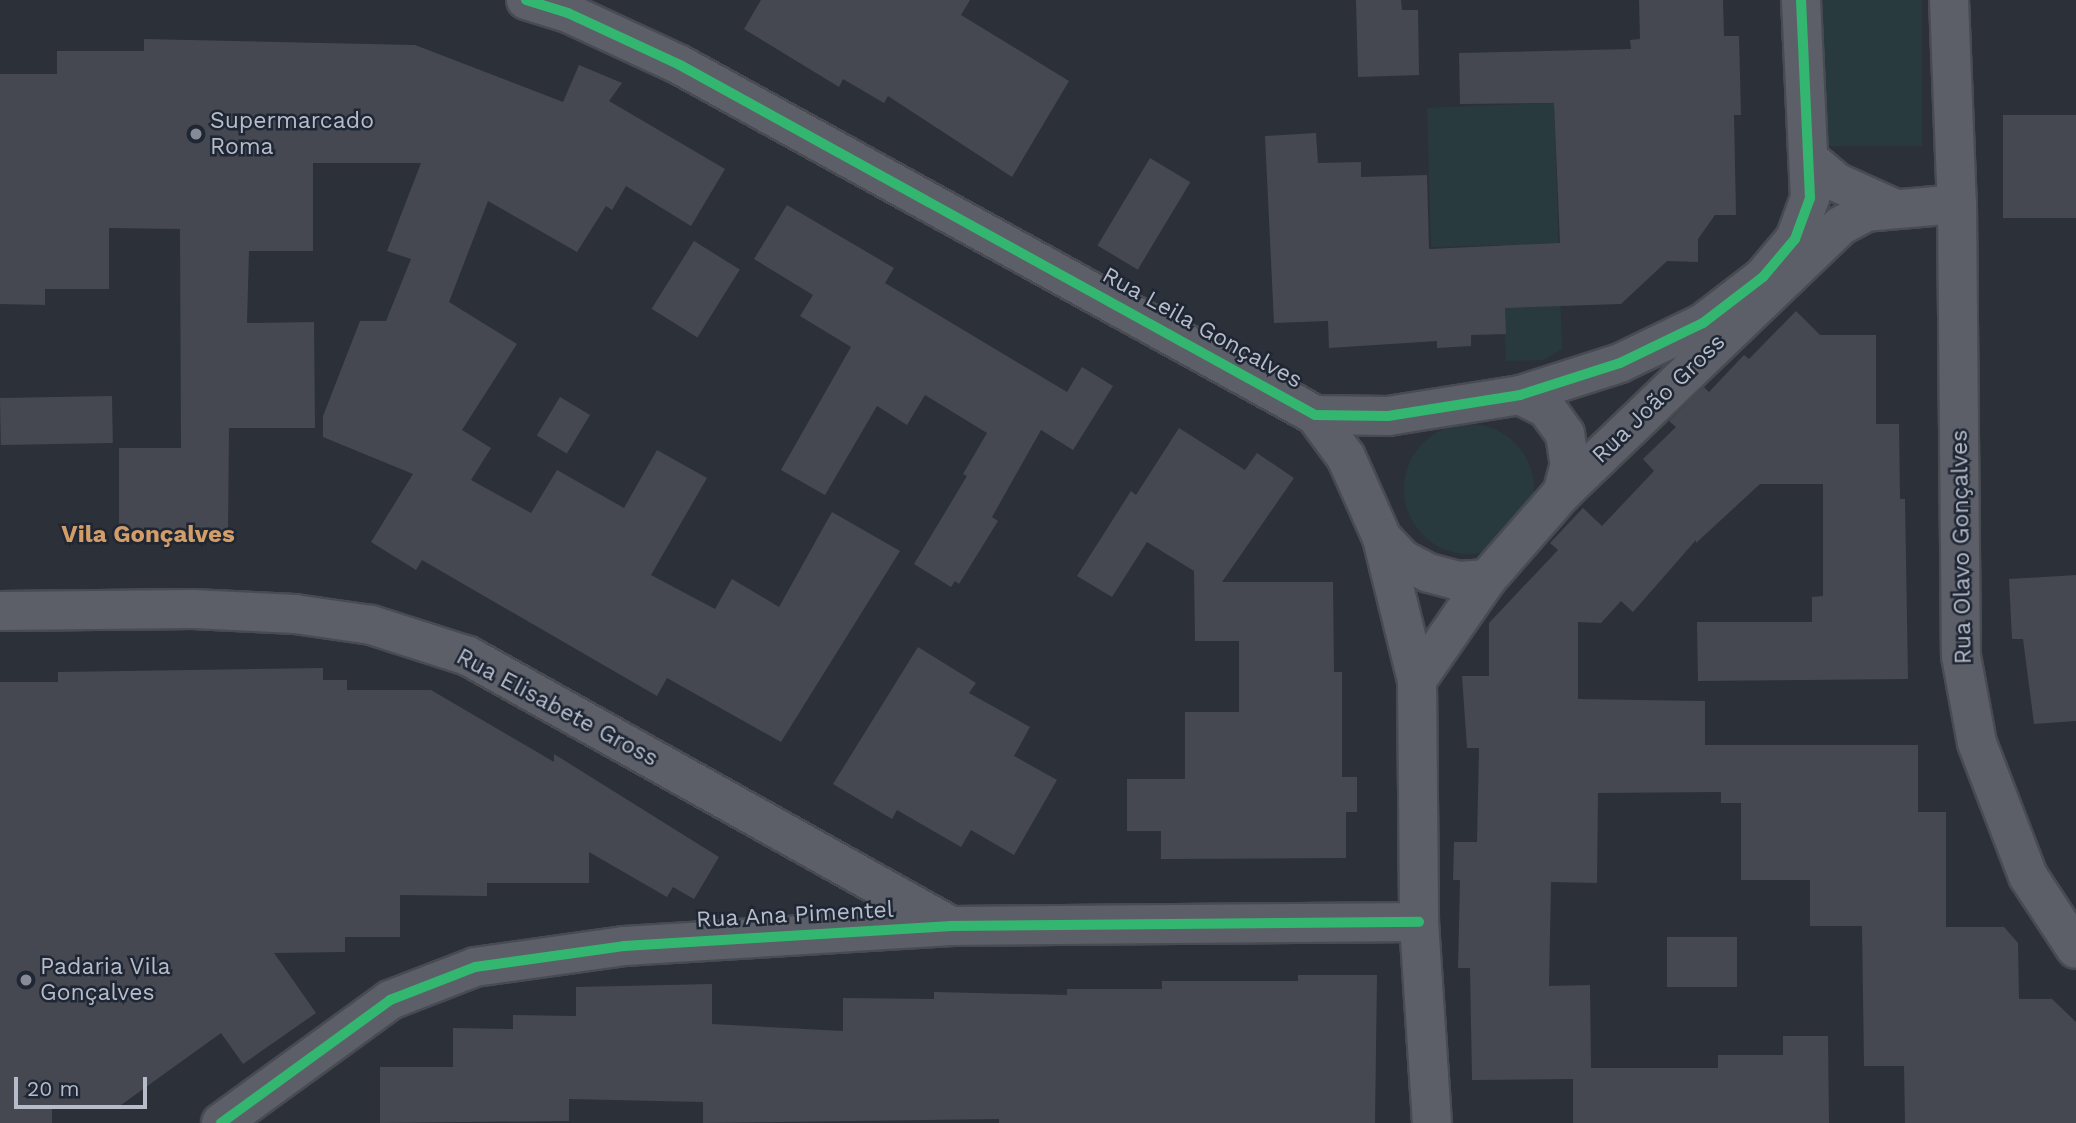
<!DOCTYPE html>
<meta charset="utf-8">
<style>
body{margin:0}
#map{position:relative;width:2076px;height:1123px;overflow:hidden;background:#2c3039;font-family:"Work Sans",sans-serif}
div>[style]{position:absolute}
[style*='--x']{left:calc(var(--x)*1px);top:calc(var(--y)*1px);width:calc(var(--w)*1px);rotate:calc(var(--a)*1deg)}
.green>*{inset:0;background:#293a3f;transform-origin:0 0}
.round{border-radius:50%}
.building>*{inset:0;background:#454850;transform-origin:0 0}
.roads{filter:drop-shadow(2px 0 #484b52) drop-shadow(-2px 0 #484b52) drop-shadow(0 2px #484b52) drop-shadow(0 -2px #484b52)}
.minor>*{height:38px;margin:-19px;padding:0 19px;transform-origin:19px;border-radius:19px;background:#5c5f67}
.cycleway>*{height:10px;margin:-5px;padding:0 5px;transform-origin:5px;border-radius:5px;background:#33b770}
.dots>*{width:19px;height:19px;translate:-50% -50%;box-sizing:border-box;border:4px solid #1f2634;border-radius:50%}
span{translate:-50% -50%;white-space:nowrap;text-align:center;line-height:1.15;-webkit-text-stroke:5px #1f2634;paint-order:stroke}
.poi-label{font-size:23px;color:#b6bcc9}
.left{translate:0 -50%;text-align:left}
.street-label{font-size:23px;color:#b6bcc9}
.neighbourhood-label{font-size:24px;color:#d29d69;font-weight:700}
.scale{position:absolute;left:14px;top:1077px;width:133px;height:32px;box-sizing:border-box;border:4px solid #b6bcc9;border-top:0;padding-left:9px;font-size:21px;line-height:24px;white-space:nowrap;color:#b6bcc9;-webkit-text-stroke:5px #1f2634;paint-order:stroke}
</style>
<div id="map">
<div class="green">
<i style="left:1819px;top:0;width:103px;height:146px"></i>
<i style="clip-path:polygon(1554px 103px,1562px 349px,1543px 360px,1506px 361px,1502px 245px,1431px 247px,1427px 108px)"></i>
<i class="round" style="left:1404px;top:424px;width:130px;height:130px"></i>
</div>
<div class="building">
<i style="clip-path:polygon(761px 0,970px 0,961px 15px,1069px 81px,1012px 177px,888px 96px,884px 103px,843px 79px,839px 87px,744px 29px)"></i>
<i style="clip-path:polygon(1356px 0,1401px 0,1402px 10px,1418px 10px,1419px 75px,1358px 77px)"></i>
<i style="clip-path:polygon(1639px 0,1723px 0,1724px 36px,1739px 36px,1741px 115px,1734px 115px,1736px 215px,1715px 215px,1698px 239px,1698px 262px,1667px 261px,1621px 304px,1505px 308px,1506px 334px,1471px 335px,1471px 346px,1437px 348px,1437px 341px,1329px 348px,1328px 321px,1274px 323px,1265px 136px,1316px 133px,1318px 163px,1361px 162px,1361px 177px,1427px 175px,1429px 249px,1560px 243px,1554px 103px,1460px 104px,1459px 53px,1631px 49px,1630px 40px,1640px 39px)"></i>
<i style="clip-path:polygon(144px 39px,415px 45px,563px 102px,579px 65px,622px 83px,609px 101px,725px 169px,691px 226px,626px 186px,612px 210px,606px 206px,577px 252px,488px 201px,449px 302px,517px 344px,462px 430px,491px 448px,471px 480px,531px 513px,557px 470px,624px 508px,657px 450px,707px 478px,651px 575px,715px 609px,732px 579px,779px 607px,832px 512px,900px 551px,781px 742px,667px 678px,657px 696px,422px 560px,416px 570px,371px 542px,413px 474px,323px 437px,323px 416px,360px 321px,386px 321px,411px 259px,387px 251px,421px 163px,313px 163px,313px 251px,249px 251px,247px 323px,314px 322px,315px 428px,229px 428px,228px 535px,119px 532px,119px 448px,181px 448px,180px 229px,109px 228px,109px 289px,45px 289px,45px 305px,0 304px,0 74px,57px 74px,57px 51px,144px 51px)"></i>
<i style="left:2076px;top:115px;width:103px;height:73px;rotate:90deg"></i>
<i style="left:1150px;top:158px;width:47px;height:102px;rotate:31deg"></i>
<i style="clip-path:polygon(787px 205px,894px 268px,885px 283px,1067px 392px,1082px 367px,1113px 386px,1073px 450px,1041px 430px,992px 517px,998px 521px,959px 584px,955px 581px,951px 587px,914px 564px,967px 476px,963px 474px,987px 433px,925px 395px,907px 425px,877px 406px,825px 495px,781px 470px,851px 347px,800px 316px,813px 295px,754px 259px)"></i>
<i style="left:694px;top:241px;width:54px;height:80px;rotate:32deg"></i>
<i style="clip-path:polygon(1796px 311px,1820px 335px,1876px 335px,1876px 424px,1899px 424px,1900px 499px,1905px 499px,1908px 679px,1698px 681px,1697px 622px,1812px 622px,1812px 597px,1823px 596px,1823px 484px,1760px 484px,1696px 543px,1696px 540px,1633px 612px,1621px 601px,1601px 623px,1578px 622px,1578px 699px,1705px 701px,1705px 745px,1918px 745px,1918px 812px,1946px 812px,1946px 927px,2004px 927px,2018px 943px,2019px 999px,2052px 999px,2076px 1022px,2076px 1123px,1905px 1123px,1904px 1066px,1864px 1066px,1862px 926px,1810px 926px,1810px 880px,1741px 880px,1741px 803px,1721px 803px,1721px 792px,1598px 793px,1597px 883px,1551px 882px,1549px 986px,1590px 985px,1591px 1068px,1718px 1068px,1718px 1055px,1783px 1055px,1783px 1036px,1828px 1036px,1829px 1123px,1573px 1123px,1573px 1079px,1472px 1080px,1470px 968px,1458px 968px,1460px 880px,1453px 880px,1454px 842px,1477px 842px,1479px 748px,1467px 748px,1462px 676px,1489px 676px,1489px 623px,1558px 550px,1550px 543px,1583px 508px,1602px 526px,1654px 471px,1643px 459px,1676px 427px,1669px 421px,1704px 387px,1709px 392px,1744px 355px,1749px 359px)"></i>
<i style="left:112px;top:396px;width:47px;height:112px;rotate:89deg"></i>
<i style="left:560px;top:397px;width:35px;height:45px;rotate:31deg"></i>
<i style="clip-path:polygon(1179px 428px,1245px 470px,1257px 453px,1294px 478px,1222px 582px,1333px 582px,1334px 672px,1342px 672px,1342px 777px,1357px 777px,1357px 812px,1346px 812px,1346px 858px,1161px 859px,1161px 831px,1127px 831px,1127px 779px,1185px 779px,1185px 712px,1239px 712px,1239px 641px,1195px 641px,1194px 571px,1147px 542px,1112px 597px,1077px 576px,1131px 491px,1136px 495px)"></i>
<i style="clip-path:polygon(2076px 575px,2076px 721px,2034px 724px,2023px 639px,2012px 639px,2009px 579px)"></i>
<i style="clip-path:polygon(918px 647px,976px 683px,969px 693px,1030px 727px,1014px 756px,1057px 780px,1014px 855px,971px 830px,961px 847px,897px 810px,892px 819px,833px 784px)"></i>
<i style="clip-path:polygon(323px 668px,323px 680px,347px 680px,347px 690px,431px 690px,554px 762px,554px 754px,719px 857px,694px 899px,673px 887px,667px 897px,589px 852px,589px 883px,487px 883px,487px 896px,400px 895px,400px 937px,345px 937px,345px 952px,274px 953px,316px 1013px,243px 1064px,221px 1033px,121px 1105px,52px 1106px,52px 1123px,0 1123px,0 682px,58px 682px,58px 672px)"></i>
<i style="left:1667px;top:937px;width:70px;height:50px"></i>
<i style="clip-path:polygon(1298px 975px,1377px 975px,1375px 1123px,999px 1123px,999px 1119px,703px 1123px,703px 1102px,569px 1099px,569px 1121px,380px 1123px,380px 1067px,453px 1067px,453px 1028px,513px 1029px,513px 1015px,576px 1016px,576px 987px,712px 984px,712px 1024px,843px 1031px,843px 998px,934px 999px,934px 992px,1067px 995px,1067px 989px,1162px 989px,1162px 981px,1298px 981px)"></i>
</div>
<div class="roads">
<div class="minor">
<i style="--x:526;--y:0;--w:44;--a:17.2"></i>
<i style="--x:568;--y:13;--w:123;--a:24.9"></i>
<i style="--x:680;--y:65;--w:725;--a:28.86"></i>
<i style="--x:1315;--y:415;--w:73;--a:0.8"></i>
<i style="--x:1388;--y:416;--w:134;--a:-9"></i>
<i style="--x:1520;--y:395;--w:105;--a:-17.7"></i>
<i style="--x:1620;--y:363;--w:92;--a:-25.7"></i>
<i style="--x:1703;--y:323;--w:76;--a:-37.5"></i>
<i style="--x:1763;--y:277;--w:50;--a:-49.9"></i>
<i style="--x:1795;--y:239;--w:44;--a:-69.9"></i>
<i style="--x:1810;--y:198;--w:198;--a:-92.6"></i>
<i style="--x:1949;--y:0;--w:204;--a:87.8"></i>
<i style="--x:1957;--y:204;--w:452;--a:89.5"></i>
<i style="--x:1961;--y:656;--w:88;--a:79.6"></i>
<i style="--x:1977;--y:743;--w:142;--a:69"></i>
<i style="--x:2028;--y:876;--w:87;--a:56.7"></i>
<i style="--x:1810;--y:160;--w:34;--a:40"></i>
<i style="--x:1836;--y:182;--w:63;--a:24.5"></i>
<i style="--x:1520;--y:395;--w:30;--a:27"></i>
<i style="--x:1547;--y:409;--w:31;--a:54"></i>
<i style="--x:1565;--y:434;--w:30;--a:81"></i>
<i style="--x:1570;--y:464;--w:30;--a:105"></i>
<i style="--x:1315;--y:415;--w:52;--a:53.6"></i>
<i style="--x:1346;--y:457;--w:89;--a:66"></i>
<i style="--x:1382;--y:538;--w:146;--a:76.2"></i>
<i style="--x:1417;--y:680;--w:242;--a:89.5"></i>
<i style="--x:1419;--y:922;--w:201;--a:86.3"></i>
<i style="--x:1382;--y:538;--w:30;--a:46"></i>
<i style="--x:1403;--y:560;--w:29;--a:27"></i>
<i style="--x:1429;--y:573;--w:30;--a:15"></i>
<i style="--x:1458;--y:581;--w:29;--a:-4"></i>
<i style="--x:0;--y:611;--w:193;--a:-0.6"></i>
<i style="--x:193;--y:609;--w:102;--a:2.8"></i>
<i style="--x:295;--y:614;--w:77;--a:8.2"></i>
<i style="--x:371;--y:625;--w:102;--a:17.7"></i>
<i style="--x:468;--y:656;--w:553;--a:29.21"></i>
<i style="--x:1417;--y:680;--w:123;--a:-55.3"></i>
<i style="--x:1487;--y:579;--w:114;--a:-48.9"></i>
<i style="--x:1562;--y:493;--w:385;--a:-43.8"></i>
<i style="--x:1840;--y:226;--w:30;--a:-28"></i>
<i style="--x:1866;--y:212;--w:91;--a:-5"></i>
<i style="--x:221;--y:1123;--w:209;--a:-36"></i>
<i style="--x:390;--y:1000;--w:91;--a:-21.2"></i>
<i style="--x:475;--y:967;--w:150;--a:-8"></i>
<i style="--x:624;--y:946;--w:328;--a:-3.5"></i>
<i style="--x:951;--y:926;--w:468;--a:-0.5"></i>
</div>
</div>
<div class="cycleway">
<i style="--x:526;--y:0;--w:44;--a:17.2"></i>
<i style="--x:568;--y:13;--w:123;--a:24.9"></i>
<i style="--x:680;--y:65;--w:725;--a:28.86"></i>
<i style="--x:1315;--y:415;--w:73;--a:0.8"></i>
<i style="--x:1388;--y:416;--w:134;--a:-9"></i>
<i style="--x:1520;--y:395;--w:105;--a:-17.7"></i>
<i style="--x:1620;--y:363;--w:92;--a:-25.7"></i>
<i style="--x:1703;--y:323;--w:76;--a:-37.5"></i>
<i style="--x:1763;--y:277;--w:50;--a:-49.9"></i>
<i style="--x:1795;--y:239;--w:44;--a:-69.9"></i>
<i style="--x:1810;--y:198;--w:198;--a:-92.6"></i>
<i style="--x:221;--y:1123;--w:209;--a:-36"></i>
<i style="--x:390;--y:1000;--w:91;--a:-21.2"></i>
<i style="--x:475;--y:967;--w:150;--a:-8"></i>
<i style="--x:624;--y:946;--w:328;--a:-3.5"></i>
<i style="--x:951;--y:926;--w:468;--a:-0.5"></i>
</div>
<div class="dots">
<i style="left:196px;top:134px;background:#868b97"></i>
<i style="left:26px;top:980px;background:#868b97"></i>
</div>
<div class="poi-label">
<span class="left" style="left:210px;top:134px">Supermarcado<br>Roma</span>
<span class="left" style="left:40px;top:980px">Padaria Vila<br>Gonçalves</span>
</div>
<div class="street-label">
<span style="left:1202px;top:328px;rotate:29deg">Rua Leila Gonçalves</span>
<span style="left:1659px;top:399px;rotate:-44deg">Rua João Gross</span>
<span style="left:1962px;top:547px;rotate:-91deg">Rua Olavo Gonçalves</span>
<span style="left:557px;top:708px;rotate:28deg">Rua Elisabete Gross</span>
<span style="left:795px;top:915px;rotate:-3deg">Rua Ana Pimentel</span>
</div>
<div class="neighbourhood-label">
<span style="left:148px;top:535px">Vila Gonçalves</span>
</div>
<div class="scale">20 m</div>
</div>
